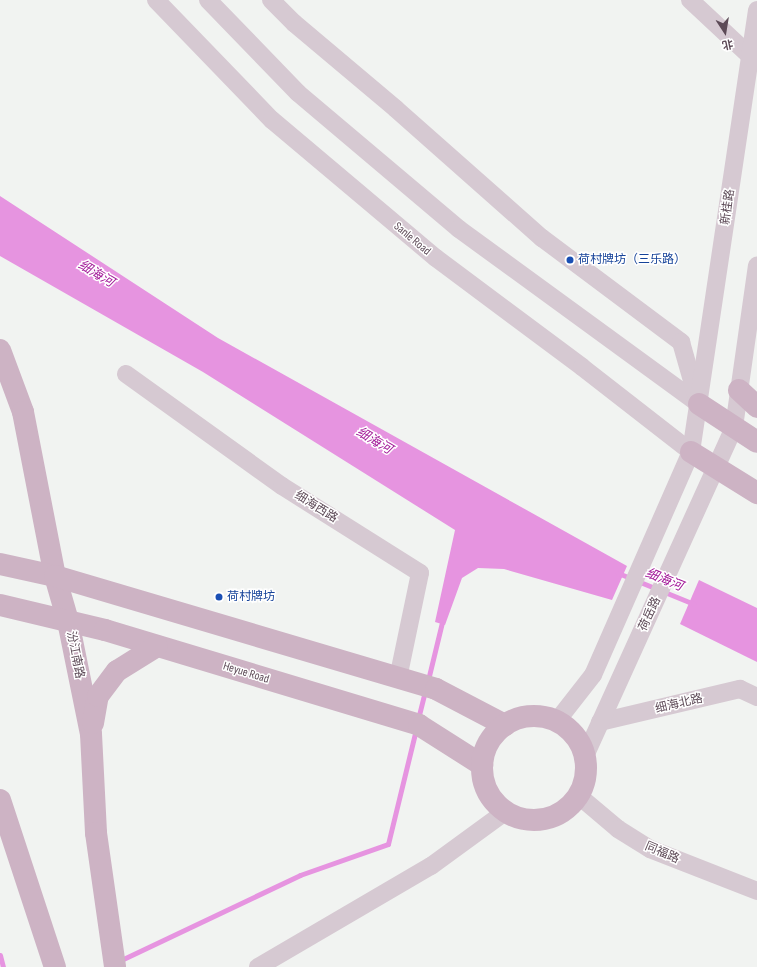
<!DOCTYPE html>
<meta charset="utf-8">
<style>
body{margin:0}
#map{position:relative;width:757px;height:967px;overflow:hidden;background:#f1f3f1;font-family:"Sofia Sans Condensed","Noto Sans SC",sans-serif}
div>[style]{position:absolute}
[style*='--x']{left:calc(var(--x)*1px);top:calc(var(--y)*1px);width:calc(var(--w)*1px);rotate:calc(var(--a)*1deg)}
.water>*{inset:0;background:#e694e0}
.stream>*{height:5px;margin:-2.5px;padding:0 2.5px;transform-origin:2.5px;border-radius:2.5px;background:#e694e0}
.minor>*{height:18px;margin:-9px;padding:0 9px;transform-origin:9px;border-radius:9px;background:#d6c9d2}
.major>*{height:22px;margin:-11px;padding:0 11px;transform-origin:11px;border-radius:11px;background:#cdb3c4}
.major>.ring{margin:-11px;padding:0;box-sizing:content-box;background:none;border:22px solid #cdb3c4;border-radius:50%}
.dots>*{width:11px;height:11px;translate:-50% -50%;box-sizing:border-box;border:2px solid #fff;border-radius:50%}
span{translate:-50% -50%;white-space:nowrap;text-align:center;line-height:1.15;-webkit-text-stroke:3px #fff;paint-order:stroke}
.street-label{font-size:12px;color:#5d4a57}
.transit-label{font-size:12px;color:#164399}
.left{translate:0 -50%;text-align:left}
.water-label{font-size:13px;color:#a21898;font-style:italic}
.north{position:absolute;left:705px;top:12px;width:40px;height:40px;-webkit-text-stroke:3px #fff;paint-order:stroke;rotate:168deg;font-size:11px;font-weight:700;line-height:16px;text-align:center;color:#5d4a57}
.north::after{content:'';display:block;margin:auto;width:14px;height:18px;background:#5d4a57;clip-path:polygon(50% 0,100% 100%,50% 72%,0 100%)}
</style>
<div id="map">
<div class="water">
<i style="clip-path:polygon(0 196px,218px 338px,627px 566px,612px 600px,504px 569px,478px 568px,462px 578px,445px 625px,435px 622px,455px 530px,203px 372px,0 256px)"></i>
<i style="clip-path:polygon(699px 580px,757px 608px,757px 662px,680px 624px)"></i>
</div>
<div class="stream">
<i style="--x:618;--y:573;--w:82;--a:22.2"></i>
<i style="--x:428;--y:680;--w:64;--a:-76.4"></i>
<i style="--x:418;--y:719;--w:30;--a:-76"></i>
<i style="--x:0;--y:955;--w:12;--a:76"></i>
<i style="--x:119;--y:961;--w:200;--a:-25.4"></i>
<i style="--x:300;--y:875;--w:93;--a:-19.4"></i>
<i style="--x:388;--y:844;--w:118;--a:-76.3"></i>
</div>
<div class="minor">
<i style="--x:156;--y:0;--w:167;--a:46"></i>
<i style="--x:272;--y:120;--w:214;--a:40.1"></i>
<i style="--x:436;--y:258;--w:182;--a:36.7"></i>
<i style="--x:582;--y:367;--w:138;--a:37.9"></i>
<i style="--x:208;--y:0;--w:129;--a:45.9"></i>
<i style="--x:298;--y:93;--w:211;--a:40.2"></i>
<i style="--x:459;--y:229;--w:297;--a:36.1"></i>
<i style="--x:271;--y:0;--w:33;--a:45"></i>
<i style="--x:294;--y:23;--w:133;--a:40.1"></i>
<i style="--x:396;--y:109;--w:195;--a:41.5"></i>
<i style="--x:542;--y:238;--w:174;--a:36.8"></i>
<i style="--x:681;--y:342;--w:58;--a:74.1"></i>
<i style="--x:690;--y:0;--w:82;--a:43"></i>
<i style="--x:126;--y:374;--w:192;--a:35.7"></i>
<i style="--x:282;--y:486;--w:163;--a:32.2"></i>
<i style="--x:420;--y:573;--w:107;--a:101.8"></i>
<i style="--x:557;--y:721;--w:58;--a:-52"></i>
<i style="--x:593;--y:675;--w:244;--a:-66.3"></i>
<i style="--x:691;--y:452;--w:447;--a:-81.5"></i>
<i style="--x:600;--y:722;--w:144;--a:-13.3"></i>
<i style="--x:740;--y:689;--w:19;--a:25"></i>
<i style="--x:585;--y:756;--w:361;--a:-65.6"></i>
<i style="--x:734;--y:427;--w:163;--a:-81.9"></i>
<i style="--x:579;--y:796;--w:51;--a:40.2"></i>
<i style="--x:618;--y:829;--w:38;--a:32"></i>
<i style="--x:650;--y:849;--w:115;--a:21.4"></i>
<i style="--x:258;--y:967;--w:200;--a:-30.3"></i>
<i style="--x:431;--y:866;--w:92;--a:-36.1"></i>
</div>
<div class="major">
<i style="--x:0;--y:350;--w:66;--a:69.6"></i>
<i style="--x:23;--y:412;--w:167;--a:79"></i>
<i style="--x:55;--y:576;--w:47;--a:73.9"></i>
<i style="--x:68;--y:621;--w:115;--a:78.5"></i>
<i style="--x:91;--y:734;--w:99;--a:87.1"></i>
<i style="--x:96;--y:833;--w:135;--a:81.9"></i>
<i style="--x:739;--y:390;--w:25;--a:43"></i>
<i style="--x:699;--y:404;--w:69;--a:33.2"></i>
<i style="--x:691;--y:452;--w:78;--a:31.8"></i>
<i style="--x:0;--y:564;--w:56;--a:12.3"></i>
<i style="--x:55;--y:576;--w:397;--a:16.5"></i>
<i style="--x:436;--y:689;--w:78;--a:27.6"></i>
<i style="--x:0;--y:605;--w:108;--a:13.4"></i>
<i style="--x:105;--y:630;--w:328;--a:16.8"></i>
<i style="--x:419;--y:725;--w:75;--a:32.4"></i>
<i class="ring" style="left:482px;top:716px;width:82px;height:82px"></i>
<i style="--x:93;--y:723;--w:27;--a:-80"></i>
<i style="--x:98;--y:696;--w:31;--a:-53"></i>
<i style="--x:117;--y:671;--w:47;--a:-32"></i>
<i style="--x:0;--y:800;--w:176;--a:71.8"></i>
</div>
<div class="dots">
<i style="left:570px;top:260px;background:#1a4fb4"></i>
<i style="left:219px;top:597px;background:#1a4fb4"></i>
</div>
<div class="street-label">
<span style="left:728px;top:207px;rotate:-82deg">新桂路</span>
<span style="left:412px;top:239px;rotate:40deg">Sanle Road</span>
<span style="left:316px;top:507px;rotate:32deg">细海西路</span>
<span style="left:650px;top:614px;rotate:-65deg">荷岳路</span>
<span style="left:75px;top:655px;rotate:79deg">汾江南路</span>
<span style="left:246px;top:673px;rotate:17deg">Heyue Road</span>
<span style="left:679px;top:704px;rotate:-13deg">细海北路</span>
<span style="left:662px;top:853px;rotate:23deg">同福路</span>
</div>
<div class="transit-label">
<span class="left" style="left:578px;top:260px">荷村牌坊（三乐路）</span>
<span class="left" style="left:227px;top:597px">荷村牌坊</span>
</div>
<div class="water-label">
<span style="left:96px;top:274px;rotate:31deg">细海河</span>
<span style="left:374px;top:441px;rotate:31deg">细海河</span>
<span style="left:664px;top:580px;rotate:22deg">细海河</span>
</div>
<div class="north">北</div>
</div>
